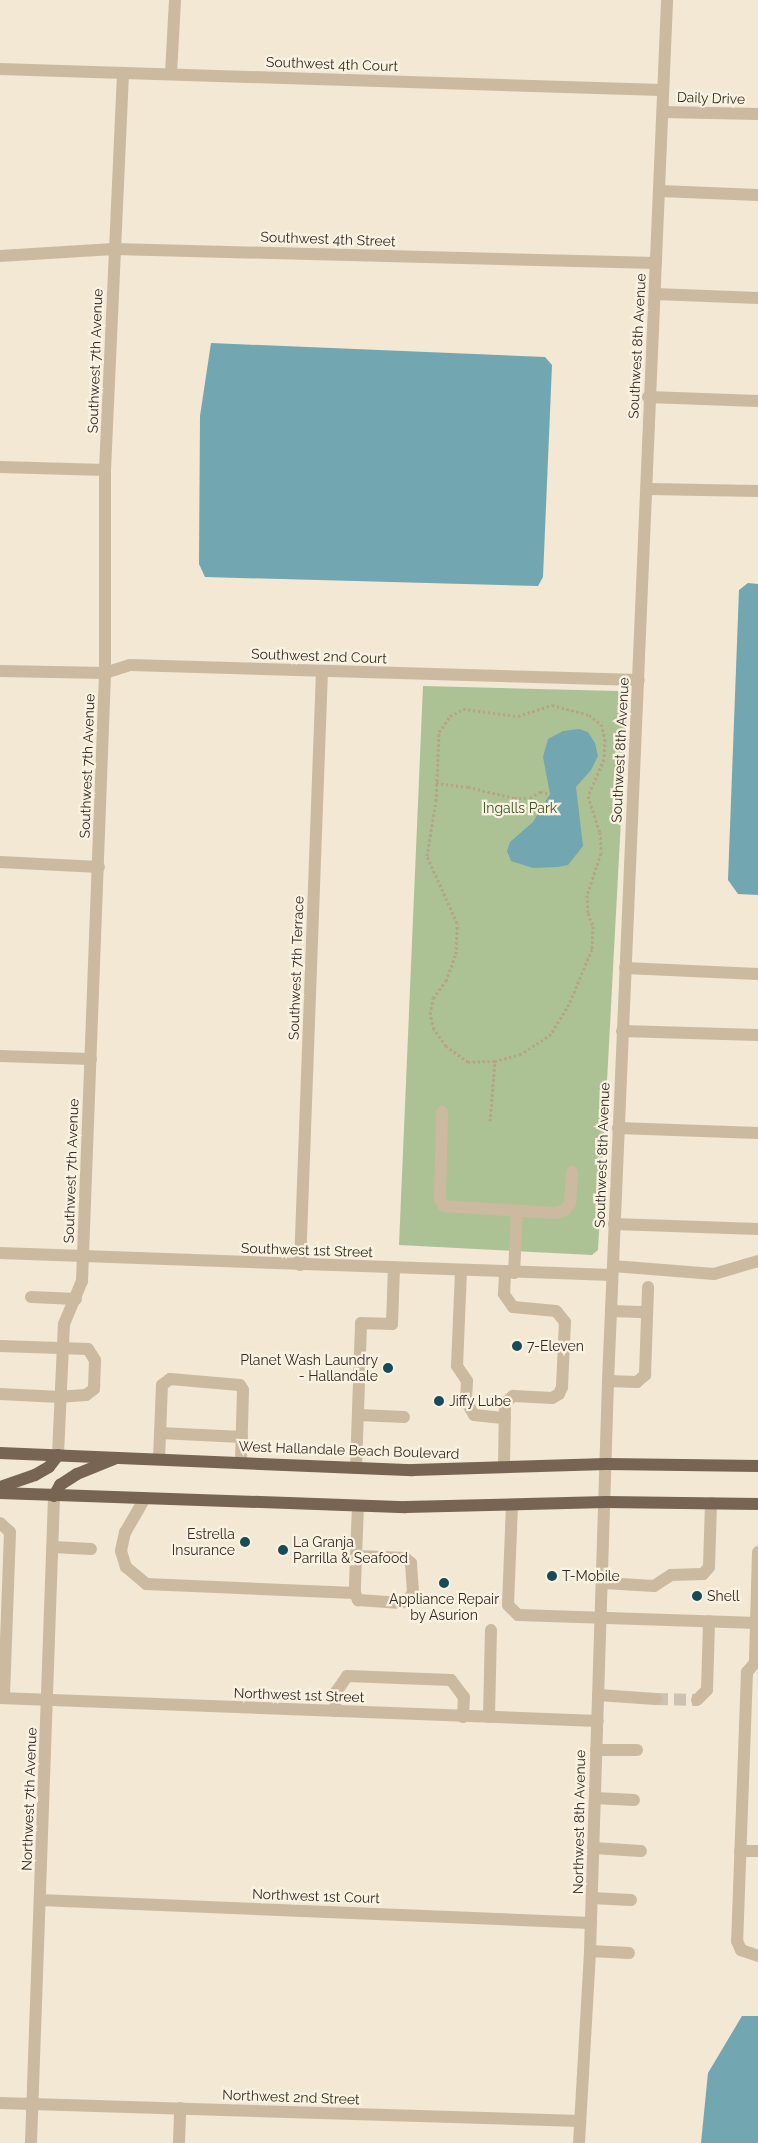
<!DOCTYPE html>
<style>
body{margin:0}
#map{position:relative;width:758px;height:2143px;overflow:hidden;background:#f2e8d4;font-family:Raleway,sans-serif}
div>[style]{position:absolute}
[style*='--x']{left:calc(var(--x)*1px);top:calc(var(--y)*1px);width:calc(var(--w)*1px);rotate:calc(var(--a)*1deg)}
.green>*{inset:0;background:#adc294}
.water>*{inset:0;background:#72a6b1}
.minor-tunnel>*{height:12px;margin-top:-6px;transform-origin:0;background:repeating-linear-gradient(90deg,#ccc2b1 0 12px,transparent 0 18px)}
.path>*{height:3px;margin-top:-1.5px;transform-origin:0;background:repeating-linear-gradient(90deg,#b6a38a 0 2.5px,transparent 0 5px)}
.minor>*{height:12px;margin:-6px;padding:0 6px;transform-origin:6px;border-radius:6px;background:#cbb9a0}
.major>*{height:12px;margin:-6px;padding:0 6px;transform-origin:6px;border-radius:6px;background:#776453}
.dots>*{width:14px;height:14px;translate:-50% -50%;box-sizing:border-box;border:2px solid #faf2e1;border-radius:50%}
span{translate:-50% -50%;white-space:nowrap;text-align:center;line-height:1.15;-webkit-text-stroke:4.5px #faf2e1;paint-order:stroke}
.street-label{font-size:14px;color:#342b24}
.park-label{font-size:14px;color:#3d5426}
.poi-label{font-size:14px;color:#342b24}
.left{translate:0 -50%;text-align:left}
.right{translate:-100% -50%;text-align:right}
</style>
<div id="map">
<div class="green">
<i style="clip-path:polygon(423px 686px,618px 691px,627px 707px,598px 1250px,592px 1255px,399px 1245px)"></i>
</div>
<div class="water">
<i style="clip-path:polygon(211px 343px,545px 357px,552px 365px,543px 577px,538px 586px,205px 577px,199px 564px,200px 416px)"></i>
<i style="clip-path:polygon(748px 583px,758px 584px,758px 895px,738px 894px,728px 880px,739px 590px)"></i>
<i style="clip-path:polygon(579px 729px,588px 732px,595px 743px,598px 756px,591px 770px,576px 787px,583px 846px,568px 865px,558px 867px,533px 868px,511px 861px,507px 851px,510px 842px,533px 822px,550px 794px,543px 757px,548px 739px,563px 731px)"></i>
<i style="clip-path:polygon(742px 2016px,758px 2016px,758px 2143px,701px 2143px,708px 2073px)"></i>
</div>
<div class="minor-tunnel">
<i style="--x:656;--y:1699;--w:41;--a:1.4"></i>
</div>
<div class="path">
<i style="--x:552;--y:705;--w:38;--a:15"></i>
<i style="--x:589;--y:715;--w:15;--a:37"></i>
<i style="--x:601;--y:724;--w:16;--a:75"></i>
<i style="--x:605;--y:739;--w:20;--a:93"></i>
<i style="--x:604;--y:759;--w:40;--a:113.4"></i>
<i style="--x:588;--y:796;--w:38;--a:72"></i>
<i style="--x:600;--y:832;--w:21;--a:87"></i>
<i style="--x:601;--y:853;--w:44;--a:108.4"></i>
<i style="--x:587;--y:895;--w:18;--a:87"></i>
<i style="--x:588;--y:913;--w:14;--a:69"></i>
<i style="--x:593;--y:926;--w:23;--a:92"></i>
<i style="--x:592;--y:949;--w:60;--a:112.7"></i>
<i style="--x:569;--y:1004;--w:35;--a:121"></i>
<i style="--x:551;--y:1034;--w:36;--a:146"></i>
<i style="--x:521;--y:1054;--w:27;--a:165"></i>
<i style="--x:495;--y:1061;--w:27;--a:178"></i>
<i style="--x:468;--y:1062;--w:27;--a:-144"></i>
<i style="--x:446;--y:1046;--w:21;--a:-125"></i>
<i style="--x:434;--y:1029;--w:16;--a:-105"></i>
<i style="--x:430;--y:1014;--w:16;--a:-79"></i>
<i style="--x:433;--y:998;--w:21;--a:-53"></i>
<i style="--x:446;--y:981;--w:29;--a:-70"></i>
<i style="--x:456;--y:954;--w:31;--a:-88"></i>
<i style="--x:457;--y:923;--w:73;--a:-114.1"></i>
<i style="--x:427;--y:856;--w:56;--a:-80.7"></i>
<i style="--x:436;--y:801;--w:69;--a:-87.5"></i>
<i style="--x:439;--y:732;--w:19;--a:-55"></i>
<i style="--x:450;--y:716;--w:15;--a:-28"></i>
<i style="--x:463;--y:709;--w:55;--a:7.3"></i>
<i style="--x:518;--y:716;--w:36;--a:-18"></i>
<i style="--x:436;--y:783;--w:32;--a:7"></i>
<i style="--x:468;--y:787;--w:47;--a:13.4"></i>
<i style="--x:514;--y:798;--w:16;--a:0"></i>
<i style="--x:530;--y:798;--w:12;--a:-31"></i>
<i style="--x:540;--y:792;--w:10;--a:11"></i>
<i style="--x:490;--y:1121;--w:60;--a:-85.2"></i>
</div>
<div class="minor">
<i style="--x:0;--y:69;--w:662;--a:1.82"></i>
<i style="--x:171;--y:74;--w:74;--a:-86.9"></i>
<i style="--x:663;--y:112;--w:95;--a:1.2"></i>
<i style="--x:660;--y:191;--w:98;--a:2.3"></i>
<i style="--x:0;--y:256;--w:114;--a:-3.5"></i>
<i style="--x:114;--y:249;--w:542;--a:1.48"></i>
<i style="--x:655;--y:294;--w:103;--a:2.2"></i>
<i style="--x:648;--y:397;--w:110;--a:2.1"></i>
<i style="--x:0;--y:467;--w:105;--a:1.6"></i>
<i style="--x:648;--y:489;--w:110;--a:1"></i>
<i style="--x:0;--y:671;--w:105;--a:1.1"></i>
<i style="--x:105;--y:673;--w:26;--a:-18"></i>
<i style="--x:130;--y:665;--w:509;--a:1.69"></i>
<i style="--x:0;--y:862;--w:99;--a:2.9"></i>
<i style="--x:625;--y:968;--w:133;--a:2.6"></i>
<i style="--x:622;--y:1031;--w:136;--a:1.7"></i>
<i style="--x:0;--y:1056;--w:91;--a:1.9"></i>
<i style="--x:442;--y:1112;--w:87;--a:91.3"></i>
<i style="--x:440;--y:1199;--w:8;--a:60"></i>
<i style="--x:444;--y:1206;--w:111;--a:3.6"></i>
<i style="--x:555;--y:1213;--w:10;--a:-17"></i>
<i style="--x:565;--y:1210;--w:9;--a:-54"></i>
<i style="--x:570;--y:1203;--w:31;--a:-86"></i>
<i style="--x:618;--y:1128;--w:140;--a:2"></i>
<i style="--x:614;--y:1224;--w:144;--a:2"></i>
<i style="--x:0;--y:1253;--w:612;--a:2.06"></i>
<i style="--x:300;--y:1265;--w:593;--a:-87.88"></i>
<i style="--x:613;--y:1266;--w:101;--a:4.5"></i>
<i style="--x:714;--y:1274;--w:46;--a:-16.5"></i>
<i style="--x:461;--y:1271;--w:95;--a:92.4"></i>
<i style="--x:457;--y:1366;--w:18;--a:56"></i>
<i style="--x:467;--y:1381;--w:20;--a:93"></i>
<i style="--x:466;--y:1401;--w:16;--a:60"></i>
<i style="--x:474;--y:1415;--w:31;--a:6"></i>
<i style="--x:514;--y:1273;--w:62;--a:-87.2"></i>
<i style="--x:31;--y:1297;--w:45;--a:2.5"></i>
<i style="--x:611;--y:1311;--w:36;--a:2"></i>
<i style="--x:0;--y:1346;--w:88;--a:2"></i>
<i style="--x:88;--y:1349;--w:13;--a:58"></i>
<i style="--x:95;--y:1360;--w:29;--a:92"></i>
<i style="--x:94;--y:1389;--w:10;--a:143"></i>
<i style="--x:86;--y:1395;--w:26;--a:176"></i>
<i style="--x:60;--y:1397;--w:60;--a:-177.1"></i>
<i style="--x:608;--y:1381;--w:29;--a:2"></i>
<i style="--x:637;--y:1382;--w:11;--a:-41"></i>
<i style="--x:645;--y:1375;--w:88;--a:-88"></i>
<i style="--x:358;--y:1415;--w:46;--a:2.5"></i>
<i style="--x:160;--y:1433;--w:82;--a:2.8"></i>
<i style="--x:58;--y:1455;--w:131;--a:-87.4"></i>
<i style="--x:64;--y:1324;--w:47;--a:-67.3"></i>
<i style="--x:82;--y:1281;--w:608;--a:-87.83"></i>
<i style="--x:105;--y:673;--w:203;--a:-90"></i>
<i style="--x:105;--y:470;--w:396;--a:-87.4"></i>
<i style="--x:159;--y:1459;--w:74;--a:-87.7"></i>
<i style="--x:162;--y:1385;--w:10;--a:-37"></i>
<i style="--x:170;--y:1379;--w:70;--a:4.9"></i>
<i style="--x:240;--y:1385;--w:6;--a:59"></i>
<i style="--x:243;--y:1390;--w:73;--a:91.6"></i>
<i style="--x:504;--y:1467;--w:64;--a:-89.1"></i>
<i style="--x:505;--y:1403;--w:11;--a:-41"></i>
<i style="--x:513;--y:1396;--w:39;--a:3"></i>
<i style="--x:552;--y:1398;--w:8;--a:-30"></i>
<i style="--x:559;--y:1394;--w:8;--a:-67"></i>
<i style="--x:562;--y:1387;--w:65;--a:-87.4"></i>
<i style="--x:565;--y:1322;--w:14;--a:-129"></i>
<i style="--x:556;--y:1311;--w:43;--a:-174.7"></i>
<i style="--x:513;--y:1307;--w:16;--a:-125"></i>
<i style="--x:504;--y:1294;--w:22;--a:-87"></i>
<i style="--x:356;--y:1468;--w:145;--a:-88"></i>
<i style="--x:361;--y:1323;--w:31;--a:2"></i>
<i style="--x:392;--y:1324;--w:56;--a:-88"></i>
<i style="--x:145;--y:1498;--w:39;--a:120"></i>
<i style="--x:125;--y:1532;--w:19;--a:102"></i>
<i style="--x:121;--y:1551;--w:17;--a:73"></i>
<i style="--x:126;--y:1567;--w:26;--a:40"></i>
<i style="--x:146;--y:1584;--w:209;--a:2.5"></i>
<i style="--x:512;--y:1505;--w:100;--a:92.3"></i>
<i style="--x:508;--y:1605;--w:14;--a:45"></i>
<i style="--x:518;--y:1615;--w:240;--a:1.9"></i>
<i style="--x:0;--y:1523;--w:13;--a:42"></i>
<i style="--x:10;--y:1532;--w:166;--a:92.1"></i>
<i style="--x:53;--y:1547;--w:38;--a:3"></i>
<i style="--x:356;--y:1556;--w:37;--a:92"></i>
<i style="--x:355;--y:1593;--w:8;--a:67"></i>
<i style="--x:358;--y:1600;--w:43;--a:4"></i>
<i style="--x:401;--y:1603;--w:9;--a:-27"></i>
<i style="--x:409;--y:1599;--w:8;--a:-60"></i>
<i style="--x:413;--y:1592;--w:29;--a:-94"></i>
<i style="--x:411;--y:1563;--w:8;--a:-140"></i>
<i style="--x:405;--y:1558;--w:49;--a:-177.7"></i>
<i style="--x:356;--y:1556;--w:50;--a:-87.7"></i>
<i style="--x:604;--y:1583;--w:50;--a:3.4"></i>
<i style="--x:654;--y:1586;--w:20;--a:-33"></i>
<i style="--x:671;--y:1575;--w:32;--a:-2"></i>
<i style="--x:703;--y:1574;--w:9;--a:-49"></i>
<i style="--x:709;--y:1567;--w:64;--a:-88.2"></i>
<i style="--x:758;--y:1659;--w:17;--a:130"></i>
<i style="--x:747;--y:1672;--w:269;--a:92.1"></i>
<i style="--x:737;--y:1941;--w:10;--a:66"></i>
<i style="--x:741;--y:1950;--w:18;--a:19"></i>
<i style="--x:755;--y:1660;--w:108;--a:-88.4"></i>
<i style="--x:598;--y:1695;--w:58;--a:3.9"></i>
<i style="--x:0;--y:1698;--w:598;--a:2.2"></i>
<i style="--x:697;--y:1700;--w:14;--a:-45"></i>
<i style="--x:707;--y:1690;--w:69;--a:-88.3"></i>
<i style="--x:335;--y:1711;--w:19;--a:-87"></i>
<i style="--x:336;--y:1692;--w:19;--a:-55"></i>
<i style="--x:347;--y:1676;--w:104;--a:2.2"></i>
<i style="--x:451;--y:1680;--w:21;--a:53"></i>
<i style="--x:464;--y:1697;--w:20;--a:93"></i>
<i style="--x:489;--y:1717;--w:87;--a:-88.7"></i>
<i style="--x:596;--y:1750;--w:41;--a:0"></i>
<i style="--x:595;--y:1798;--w:39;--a:3"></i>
<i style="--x:593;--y:1848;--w:48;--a:3.6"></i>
<i style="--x:740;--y:1851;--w:18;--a:0"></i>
<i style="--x:592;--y:1898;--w:39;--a:3"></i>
<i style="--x:40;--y:1900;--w:551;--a:2.39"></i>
<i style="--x:590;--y:1951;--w:39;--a:3"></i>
<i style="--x:0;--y:2103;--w:580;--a:1.78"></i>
<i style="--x:31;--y:2143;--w:647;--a:-87.96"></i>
<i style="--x:179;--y:2143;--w:35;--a:-88"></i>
<i style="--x:579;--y:2143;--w:192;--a:-86.7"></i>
<i style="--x:590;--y:1951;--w:570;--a:-88.19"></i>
<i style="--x:608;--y:1381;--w:1382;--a:-87.55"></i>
</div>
<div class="major">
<i style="--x:0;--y:1453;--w:413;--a:2.4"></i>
<i style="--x:413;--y:1470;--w:193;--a:-1.8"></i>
<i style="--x:606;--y:1464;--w:152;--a:0.8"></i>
<i style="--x:0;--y:1487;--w:37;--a:-19"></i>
<i style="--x:35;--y:1475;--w:16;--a:-30"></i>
<i style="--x:49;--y:1467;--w:15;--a:-53"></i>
<i style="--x:0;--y:1493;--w:406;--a:2"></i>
<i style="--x:406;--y:1507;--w:200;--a:-1.4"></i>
<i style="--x:606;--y:1502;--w:152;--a:0.8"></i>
<i style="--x:54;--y:1496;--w:13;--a:-61"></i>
<i style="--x:60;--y:1485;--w:20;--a:-33"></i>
<i style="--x:77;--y:1474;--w:40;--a:-22"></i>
</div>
<div class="dots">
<i style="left:517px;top:1346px;background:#174b58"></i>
<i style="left:388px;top:1368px;background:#174b58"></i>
<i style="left:439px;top:1401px;background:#174b58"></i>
<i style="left:245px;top:1542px;background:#174b58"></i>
<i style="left:283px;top:1550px;background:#174b58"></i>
<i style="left:552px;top:1576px;background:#174b58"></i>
<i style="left:444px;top:1583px;background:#174b58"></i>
<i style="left:697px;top:1596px;background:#174b58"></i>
</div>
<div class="street-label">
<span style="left:332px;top:64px;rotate:2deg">Southwest 4th Court</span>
<span style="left:711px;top:98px;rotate:2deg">Daily Drive</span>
<span style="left:328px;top:239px;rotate:2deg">Southwest 4th Street</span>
<span style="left:637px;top:346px;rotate:-87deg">Southwest 8th Avenue</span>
<span style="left:95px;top:361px;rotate:-88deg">Southwest 7th Avenue</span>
<span style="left:319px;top:656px;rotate:2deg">Southwest 2nd Court</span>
<span style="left:620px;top:750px;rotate:-87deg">Southwest 8th Avenue</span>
<span style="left:87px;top:766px;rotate:-88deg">Southwest 7th Avenue</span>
<span style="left:296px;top:968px;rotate:-88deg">Southwest 7th Terrace</span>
<span style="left:602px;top:1155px;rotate:-88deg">Southwest 8th Avenue</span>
<span style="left:71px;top:1171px;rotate:-88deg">Southwest 7th Avenue</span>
<span style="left:307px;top:1250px;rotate:2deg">Southwest 1st Street</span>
<span style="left:349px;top:1450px;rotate:2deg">West Hallandale Beach Boulevard</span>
<span style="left:299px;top:1695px;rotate:2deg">Northwest 1st Street</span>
<span style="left:29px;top:1799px;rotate:-88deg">Northwest 7th Avenue</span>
<span style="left:579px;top:1822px;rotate:-89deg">Northwest 8th Avenue</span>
<span style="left:316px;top:1896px;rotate:2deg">Northwest 1st Court</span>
<span style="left:291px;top:2097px;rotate:2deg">Northwest 2nd Street</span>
</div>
<div class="park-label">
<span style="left:520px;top:808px">Ingalls Park</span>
</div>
<div class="poi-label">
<span class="left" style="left:527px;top:1346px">7-Eleven</span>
<span class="right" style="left:378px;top:1368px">Planet Wash Laundry<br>- Hallandale</span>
<span class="left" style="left:449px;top:1401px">Jiffy Lube</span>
<span class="right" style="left:235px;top:1542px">Estrella<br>Insurance</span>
<span class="left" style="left:293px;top:1550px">La Granja<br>Parrilla &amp; Seafood</span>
<span class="left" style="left:562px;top:1576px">T-Mobile</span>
<span class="left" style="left:707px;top:1596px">Shell</span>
<span style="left:444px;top:1607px">Appliance Repair<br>by Asurion</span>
</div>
</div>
